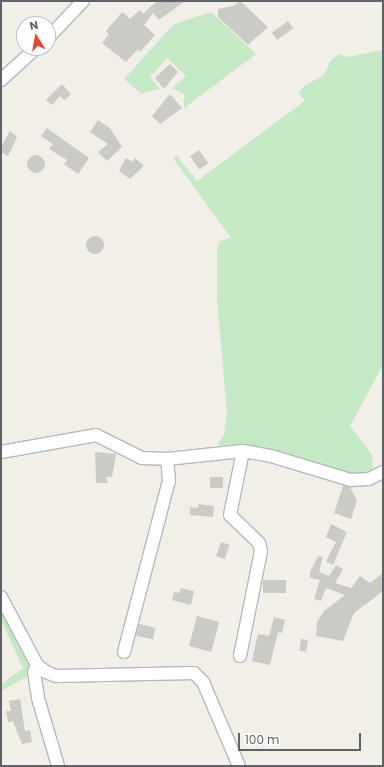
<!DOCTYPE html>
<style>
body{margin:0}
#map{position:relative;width:384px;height:767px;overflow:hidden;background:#f1efe8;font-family:Poppins,sans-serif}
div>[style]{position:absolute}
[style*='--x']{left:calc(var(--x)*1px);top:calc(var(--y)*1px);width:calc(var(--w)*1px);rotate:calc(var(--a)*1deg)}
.green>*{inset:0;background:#c5e8c5}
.building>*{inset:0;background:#cccac5;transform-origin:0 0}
.round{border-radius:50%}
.roads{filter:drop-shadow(1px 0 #b5b8bc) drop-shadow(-1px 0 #b5b8bc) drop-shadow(0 1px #b5b8bc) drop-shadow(0 -1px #b5b8bc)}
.minor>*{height:12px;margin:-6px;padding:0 6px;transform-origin:6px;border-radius:6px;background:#fff}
span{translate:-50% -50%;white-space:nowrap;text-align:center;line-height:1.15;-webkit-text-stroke:3px #fff;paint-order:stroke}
.frame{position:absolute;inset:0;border:2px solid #5f6368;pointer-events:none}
.north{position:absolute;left:16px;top:16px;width:40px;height:40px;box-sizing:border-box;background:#fff;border:1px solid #bfc1c3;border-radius:50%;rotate:349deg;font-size:11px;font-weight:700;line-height:16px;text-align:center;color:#5f6368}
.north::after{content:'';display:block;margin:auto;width:14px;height:18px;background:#ea4335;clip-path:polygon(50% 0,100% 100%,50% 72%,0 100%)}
.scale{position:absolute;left:238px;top:733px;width:123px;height:18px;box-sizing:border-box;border:2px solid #5f6368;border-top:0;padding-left:5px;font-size:12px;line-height:14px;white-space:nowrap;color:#5f6368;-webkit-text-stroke:3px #fff;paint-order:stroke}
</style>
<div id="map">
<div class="green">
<i style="clip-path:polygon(211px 12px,256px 54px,184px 108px,184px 94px,172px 88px,186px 76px,167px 58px,150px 77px,160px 89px,141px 93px,124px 79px,174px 24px)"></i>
<i style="clip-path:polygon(383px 50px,383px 365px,350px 426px,372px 455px,373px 473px,344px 474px,256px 447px,217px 445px,224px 435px,227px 414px,217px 299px,217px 249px,220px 241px,231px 238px,173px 158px,177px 156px,197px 181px,305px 101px,299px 93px,304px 86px,324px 75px,332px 59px,340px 54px,348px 57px)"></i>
<i style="clip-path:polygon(1px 607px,30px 668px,26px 677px,1px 691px,1px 684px,23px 668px,1px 620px)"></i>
</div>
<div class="building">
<i style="clip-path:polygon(157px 1px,185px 1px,159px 20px,153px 13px,144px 25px,155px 35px,140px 52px,138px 49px,126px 62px,102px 43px,109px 34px,106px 31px,122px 12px,130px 19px,140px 10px,143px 14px)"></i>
<i style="clip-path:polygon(240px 1px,268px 27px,248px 45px,218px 17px,218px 9px,234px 6px)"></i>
<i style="left:288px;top:21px;width:9px;height:20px;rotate:54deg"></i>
<i style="clip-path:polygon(170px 64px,178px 72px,164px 89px,155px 78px)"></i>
<i style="clip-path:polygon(62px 84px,71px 94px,65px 100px,60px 96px,52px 105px,46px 100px)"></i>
<i style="clip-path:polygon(170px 94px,182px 108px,160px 124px,152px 116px)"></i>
<i style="clip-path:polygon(98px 120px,110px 128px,122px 147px,107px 161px,98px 152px,108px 144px,90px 132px)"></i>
<i style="clip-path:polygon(47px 128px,89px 158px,78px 174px,64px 164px,67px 160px,49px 149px,53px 144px,41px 136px)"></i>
<i style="clip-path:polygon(10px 131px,17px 137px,8px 156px,1px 152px,1px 147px)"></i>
<i style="left:199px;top:150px;width:16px;height:11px;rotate:55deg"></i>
<i class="round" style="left:27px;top:155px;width:18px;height:18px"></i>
<i style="clip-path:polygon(126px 158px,132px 162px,135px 158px,144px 166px,130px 179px,119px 171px)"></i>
<i class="round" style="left:86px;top:236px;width:18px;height:18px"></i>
<i style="clip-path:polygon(95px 452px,116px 454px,112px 477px,106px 477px,108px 483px,96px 483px)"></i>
<i style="left:210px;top:477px;width:13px;height:11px"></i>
<i style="clip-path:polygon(343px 486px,350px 487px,357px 500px,351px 519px,334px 513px)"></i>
<i style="clip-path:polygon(199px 504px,214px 506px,213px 517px,190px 515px,190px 507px,198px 508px)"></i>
<i style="clip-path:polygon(331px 524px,347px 532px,333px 565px,326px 561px,336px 542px,326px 537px)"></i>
<i style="left:221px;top:542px;width:9px;height:15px;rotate:18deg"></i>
<i style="clip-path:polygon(318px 556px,323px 557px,319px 572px,329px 576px,336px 565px,343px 569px,335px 583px,351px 588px,360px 576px,370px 583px,383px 573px,383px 591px,354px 613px,343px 641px,316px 636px,317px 622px,324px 611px,345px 595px,326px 588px,321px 601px,314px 599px,320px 580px,310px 578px,310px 572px)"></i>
<i style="left:263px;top:580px;width:23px;height:13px"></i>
<i style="clip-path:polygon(181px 588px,194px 591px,191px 605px,172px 600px,174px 592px,179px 593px)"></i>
<i style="left:197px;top:616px;width:23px;height:31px;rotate:15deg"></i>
<i style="clip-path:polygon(274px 617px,285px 620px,282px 633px,278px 632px,270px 665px,252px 661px,258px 634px,269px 636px)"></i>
<i style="left:139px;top:624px;width:17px;height:12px;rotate:13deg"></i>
<i style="left:301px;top:639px;width:7px;height:12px;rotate:8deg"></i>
<i style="clip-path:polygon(20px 699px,25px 731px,30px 730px,32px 742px,22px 744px,13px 721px,8px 722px,6px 711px,11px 711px,9px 701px)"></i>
</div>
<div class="roads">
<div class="minor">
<i style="--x:48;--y:38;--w:51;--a:-46.6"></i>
<i style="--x:1;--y:80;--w:47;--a:-42.4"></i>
<i style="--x:1;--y:452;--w:97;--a:-10.1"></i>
<i style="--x:96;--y:435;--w:51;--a:26.6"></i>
<i style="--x:142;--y:458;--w:25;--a:2"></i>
<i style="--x:167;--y:459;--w:76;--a:-6"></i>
<i style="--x:243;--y:451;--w:28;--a:10"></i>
<i style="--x:271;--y:456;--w:84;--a:16.7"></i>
<i style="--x:351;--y:480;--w:18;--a:-3"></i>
<i style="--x:369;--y:479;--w:16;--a:-27"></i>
<i style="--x:1;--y:597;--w:77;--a:62.1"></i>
<i style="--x:37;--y:665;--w:11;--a:38"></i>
<i style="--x:46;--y:672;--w:11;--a:22"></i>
<i style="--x:56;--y:676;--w:138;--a:-1.2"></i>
<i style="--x:194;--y:673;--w:13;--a:45"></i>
<i style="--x:203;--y:682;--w:91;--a:66.8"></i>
<i style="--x:124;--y:652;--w:177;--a:-75.3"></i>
<i style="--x:169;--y:481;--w:22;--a:-95"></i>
<i style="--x:240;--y:656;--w:107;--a:-78.7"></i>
<i style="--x:261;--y:551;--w:8;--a:-104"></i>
<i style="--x:259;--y:543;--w:40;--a:-136"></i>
<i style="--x:230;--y:515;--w:65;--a:-78.5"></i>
<i style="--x:37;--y:665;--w:8;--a:113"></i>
<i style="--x:34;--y:672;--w:26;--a:81"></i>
<i style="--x:38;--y:698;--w:71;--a:73.6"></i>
</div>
</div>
<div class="frame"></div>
<div class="north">N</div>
<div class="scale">100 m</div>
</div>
